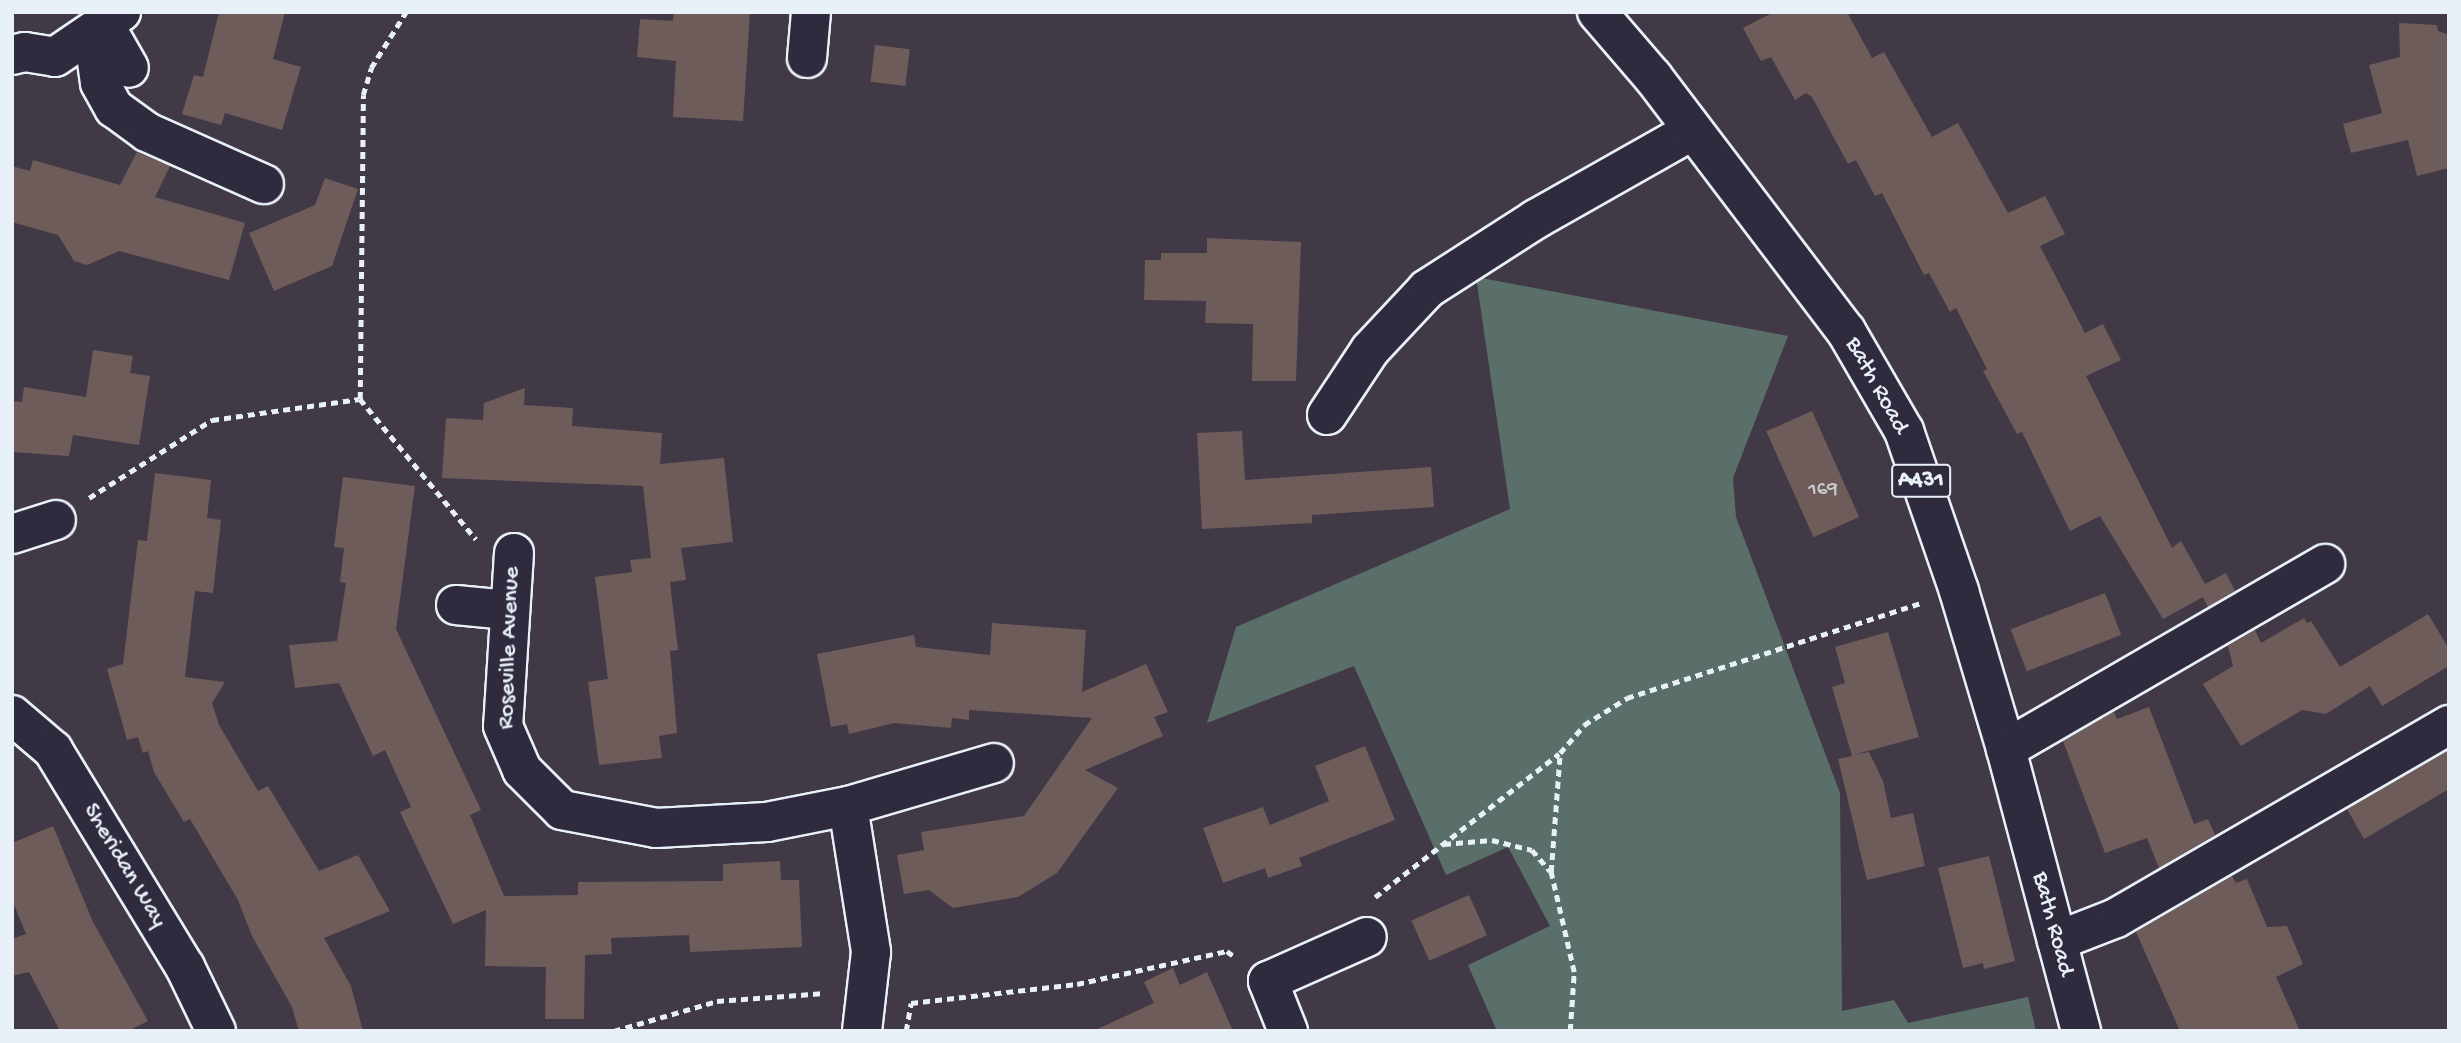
<!DOCTYPE html>
<style>
body{margin:0}
#map{position:relative;width:2461px;height:1043px;overflow:hidden;background:#423946;font-family:"Gochi Hand",sans-serif}
div>[style]{position:absolute}
[style*='--x']{left:calc(var(--x)*1px);top:calc(var(--y)*1px);width:calc(var(--w)*1px);rotate:calc(var(--a)*1deg)}
.green>*{inset:0;background:#5a6f69}
.building>*{inset:0;background:#6e5c5b;transform-origin:0 0}
.path>*{height:4.5px;margin-top:-2.25px;transform-origin:0;background:repeating-linear-gradient(90deg,#e8f1f8 0 7px,transparent 0 12px)}
.roads{filter:drop-shadow(2px 0 #e8f1f8) drop-shadow(-2px 0 #e8f1f8) drop-shadow(0 2px #e8f1f8) drop-shadow(0 -2px #e8f1f8)}
.minor>*{height:38px;margin:-19px;padding:0 19px;transform-origin:19px;border-radius:19px;background:#2f2a3d}
.major>*{height:38px;margin:-19px;padding:0 19px;transform-origin:19px;border-radius:19px;background:#2f2a3d}
span{translate:-50% -50%;white-space:nowrap;text-align:center;line-height:1.15;-webkit-text-stroke:5px #2f2a3d;paint-order:stroke}
.number-label{font-size:21px;color:#caccd1}
.number-label span{-webkit-text-stroke-width:0}
.shield-label span{padding:2px 5px;background:#2f2a3d;border:2px solid;border-radius:5px;-webkit-text-stroke-width:0}
.shield-label{font-size:23px;color:#e8f1f8;font-weight:700}
.street-label{font-size:24px;color:#e8f1f8}
.frame{position:absolute;inset:0;border:14px solid #e8f1f8;pointer-events:none}
</style>
<div id="map">
<div class="green">
<i style="clip-path:polygon(1476px 277px,1788px 336px,1733px 478px,1736px 517px,1840px 793px,1842px 1011px,1894px 1000px,1908px 1023px,2028px 997px,2036px 1031px,1497px 1031px,1468px 965px,1550px 926px,1508px 847px,1446px 875px,1354px 666px,1207px 723px,1236px 627px,1510px 509px)"></i>
</div>
<div class="building">
<i style="clip-path:polygon(219px 12px,285px 12px,273px 59px,301px 67px,282px 130px,225px 113px,221px 125px,182px 114px,194px 75px,203px 77px)"></i>
<i style="clip-path:polygon(674px 12px,750px 12px,743px 121px,673px 117px,676px 61px,637px 57px,640px 19px,673px 21px)"></i>
<i style="clip-path:polygon(1774px 12px,1847px 12px,1872px 58px,1884px 52px,1932px 137px,1958px 123px,2008px 213px,2045px 196px,2065px 234px,2040px 246px,2085px 333px,2103px 324px,2121px 360px,2086px 376px,2172px 548px,2181px 541px,2205px 584px,2226px 573px,2235px 591px,2208px 607px,2203px 597px,2163px 619px,2100px 516px,2070px 531px,2022px 432px,2017px 434px,1983px 371px,1987px 369px,1956px 308px,1950px 312px,1929px 273px,1924px 275px,1882px 193px,1875px 196px,1856px 160px,1848px 164px,1812px 97px,1806px 93px,1795px 100px,1771px 57px,1761px 61px,1743px 28px)"></i>
<i style="clip-path:polygon(2399px 23px,2437px 25px,2438px 31px,2449px 35px,2449px 168px,2417px 176px,2408px 140px,2351px 153px,2343px 124px,2382px 113px,2369px 65px,2400px 57px)"></i>
<i style="left:875px;top:45px;width:35px;height:37px;rotate:7deg"></i>
<i style="clip-path:polygon(137px 152px,170px 166px,155px 197px,245px 223px,229px 280px,119px 251px,87px 265px,74px 261px,58px 235px,12px 222px,12px 166px,30px 171px,33px 160px,120px 185px)"></i>
<i style="clip-path:polygon(325px 178px,358px 189px,332px 266px,274px 291px,249px 233px,315px 205px)"></i>
<i style="clip-path:polygon(1207px 238px,1301px 242px,1296px 381px,1252px 381px,1253px 324px,1205px 323px,1206px 301px,1144px 300px,1145px 260px,1161px 260px,1161px 253px,1207px 253px)"></i>
<i style="clip-path:polygon(93px 350px,133px 356px,130px 373px,150px 376px,139px 445px,73px 435px,69px 456px,12px 452px,12px 401px,22px 402px,24px 387px,86px 397px)"></i>
<i style="clip-path:polygon(525px 388px,524px 405px,573px 408px,572px 426px,662px 433px,660px 464px,724px 458px,733px 542px,681px 548px,686px 580px,670px 582px,678px 650px,670px 651px,677px 733px,659px 736px,662px 758px,599px 765px,588px 682px,608px 679px,595px 577px,632px 572px,630px 560px,651px 558px,643px 486px,442px 478px,446px 418px,483px 420px,484px 403px)"></i>
<i style="left:1812px;top:411px;width:116px;height:50px;rotate:66deg"></i>
<i style="clip-path:polygon(1242px 431px,1245px 480px,1431px 467px,1434px 507px,1312px 515px,1312px 523px,1202px 529px,1197px 433px)"></i>
<i style="clip-path:polygon(155px 473px,211px 480px,207px 518px,221px 520px,213px 593px,195px 591px,185px 677px,225px 682px,212px 703px,219px 725px,258px 791px,268px 786px,319px 871px,358px 855px,390px 911px,324px 938px,351px 986px,363px 1031px,299px 1031px,292px 1007px,252px 936px,238px 900px,190px 819px,184px 822px,154px 772px,148px 751px,143px 753px,138px 737px,127px 740px,107px 669px,123px 664px,138px 540px,147px 541px)"></i>
<i style="clip-path:polygon(343px 477px,415px 486px,396px 629px,481px 810px,470px 815px,504px 896px,578px 895px,578px 882px,723px 881px,723px 864px,780px 861px,781px 880px,799px 880px,802px 947px,690px 952px,689px 935px,611px 938px,612px 954px,585px 955px,584px 1019px,545px 1019px,546px 967px,485px 966px,486px 910px,453px 924px,400px 812px,411px 807px,385px 750px,373px 756px,339px 683px,295px 688px,289px 645px,337px 641px,346px 583px,340px 582px,344px 548px,334px 547px)"></i>
<i style="left:2105px;top:593px;width:45px;height:101px;rotate:69deg"></i>
<i style="clip-path:polygon(2428px 614px,2449px 649px,2449px 666px,2382px 706px,2370px 686px,2326px 714px,2302px 710px,2241px 746px,2203px 684px,2233px 666px,2228px 646px,2255px 630px,2261px 643px,2304px 618px,2307px 623px,2311px 621px,2340px 667px)"></i>
<i style="clip-path:polygon(992px 623px,1086px 630px,1082px 692px,1146px 664px,1168px 712px,1154px 717px,1163px 736px,1085px 770px,1118px 788px,1057px 873px,1018px 897px,953px 908px,929px 890px,904px 894px,897px 855px,924px 850px,921px 832px,1024px 816px,1092px 718px,969px 710px,969px 720px,952px 718px,951px 728px,894px 723px,849px 734px,847px 724px,831px 727px,817px 654px,914px 635px,916px 647px,990px 655px)"></i>
<i style="clip-path:polygon(1888px 632px,1919px 737px,1853px 755px,1869px 752px,1883px 781px,1891px 818px,1913px 813px,1925px 866px,1867px 880px,1838px 759px,1852px 756px,1832px 687px,1845px 683px,1835px 647px)"></i>
<i style="clip-path:polygon(2149px 707px,2194px 824px,2208px 819px,2215px 835px,2159px 868px,2147px 838px,2105px 853px,2063px 741px,2110px 714px,2114px 712px,2117px 719px)"></i>
<i style="clip-path:polygon(1365px 746px,1395px 820px,1299px 858px,1302px 866px,1268px 878px,1265px 868px,1223px 883px,1203px 828px,1263px 807px,1270px 825px,1329px 801px,1315px 766px)"></i>
<i style="clip-path:polygon(2449px 750px,2449px 789px,2364px 839px,2347px 809px)"></i>
<i style="clip-path:polygon(53px 826px,93px 922px,148px 1021px,128px 1031px,60px 1031px,29px 972px,12px 976px,12px 939px,26px 934px,12px 900px,12px 843px)"></i>
<i style="clip-path:polygon(1989px 856px,2015px 961px,1984px 969px,1983px 963px,1963px 968px,1938px 868px)"></i>
<i style="clip-path:polygon(2232px 876px,2236px 883px,2247px 879px,2267px 927px,2287px 926px,2303px 964px,2276px 977px,2300px 1031px,2180px 1031px,2136px 932px)"></i>
<i style="left:1469px;top:895px;width:44px;height:63px;rotate:66deg"></i>
<i style="clip-path:polygon(1173px 968px,1180px 985px,1207px 972px,1233px 1031px,1093px 1031px,1154px 1003px,1144px 982px)"></i>
</div>
<div class="path">
<i style="--x:360;--y:399;--w:304;--a:-89.4"></i>
<i style="--x:363;--y:95;--w:28;--a:-73"></i>
<i style="--x:371;--y:68;--w:66;--a:-58"></i>
<i style="--x:89;--y:498;--w:146;--a:-32.4"></i>
<i style="--x:212;--y:420;--w:149;--a:-8.1"></i>
<i style="--x:360;--y:399;--w:182;--a:50.4"></i>
<i style="--x:1444;--y:844;--w:48;--a:-4.8"></i>
<i style="--x:1492;--y:840;--w:41;--a:14"></i>
<i style="--x:1532;--y:850;--w:28;--a:49"></i>
<i style="--x:1375;--y:897;--w:233;--a:-37.9"></i>
<i style="--x:614;--y:1031;--w:107;--a:-16.2"></i>
<i style="--x:717;--y:1001;--w:108;--a:-4.2"></i>
<i style="--x:906;--y:1031;--w:28;--a:-80"></i>
<i style="--x:911;--y:1003;--w:167;--a:-6.5"></i>
<i style="--x:1077;--y:984;--w:154;--a:-12.4"></i>
<i style="--x:1227;--y:951;--w:10;--a:37"></i>
<i style="--x:1570;--y:1031;--w:59;--a:-86.1"></i>
<i style="--x:1574;--y:972;--w:103;--a:-103"></i>
<i style="--x:1551;--y:872;--w:119;--a:-85.7"></i>
<i style="--x:1560;--y:753;--w:37;--a:-49"></i>
<i style="--x:1584;--y:725;--w:51;--a:-32.1"></i>
<i style="--x:1627;--y:698;--w:310;--a:-17.9"></i>
</div>
<div class="roads">
<div class="minor">
<i style="--x:105;--y:26;--w:48;--a:60.3"></i>
<i style="--x:93;--y:33;--w:50;--a:82"></i>
<i style="--x:100;--y:83;--w:29;--a:61"></i>
<i style="--x:114;--y:108;--w:41;--a:36"></i>
<i style="--x:147;--y:132;--w:128;--a:24"></i>
<i style="--x:12;--y:55;--w:13;--a:-13"></i>
<i style="--x:25;--y:52;--w:30;--a:9"></i>
<i style="--x:55;--y:57;--w:80;--a:-34.3"></i>
<i style="--x:807;--y:58;--w:46;--a:-85"></i>
<i style="--x:1327;--y:415;--w:78;--a:-56.5"></i>
<i style="--x:1370;--y:350;--w:83;--a:-46.9"></i>
<i style="--x:1427;--y:289;--w:130;--a:-32.7"></i>
<i style="--x:1536;--y:219;--w:180;--a:-29.5"></i>
<i style="--x:12;--y:534;--w:46;--a:-17.7"></i>
<i style="--x:514;--y:553;--w:173;--a:93.6"></i>
<i style="--x:503;--y:726;--w:48;--a:66.6"></i>
<i style="--x:522;--y:770;--w:57;--a:45"></i>
<i style="--x:562;--y:810;--w:96;--a:10.8"></i>
<i style="--x:656;--y:828;--w:111;--a:-3.1"></i>
<i style="--x:767;--y:822;--w:83;--a:-11.2"></i>
<i style="--x:848;--y:806;--w:152;--a:-16.4"></i>
<i style="--x:456;--y:605;--w:52;--a:5.5"></i>
<i style="--x:12;--y:715;--w:54;--a:40.5"></i>
<i style="--x:53;--y:750;--w:254;--a:58.7"></i>
<i style="--x:185;--y:967;--w:71;--a:64.2"></i>
<i style="--x:2006;--y:749;--w:369;--a:-30.1"></i>
<i style="--x:848;--y:806;--w:148;--a:81"></i>
<i style="--x:871;--y:952;--w:80;--a:96.5"></i>
<i style="--x:2057;--y:941;--w:63;--a:-21.3"></i>
<i style="--x:2116;--y:918;--w:385;--a:-30.1"></i>
<i style="--x:1288;--y:1031;--w:54;--a:-111.8"></i>
<i style="--x:1268;--y:981;--w:108;--a:-24"></i>
</div>
<div class="major">
<i style="--x:1597;--y:12;--w:86;--a:49.3"></i>
<i style="--x:1653;--y:77;--w:319;--a:52.8"></i>
<i style="--x:1846;--y:331;--w:116;--a:59.9"></i>
<i style="--x:1904;--y:431;--w:169;--a:71"></i>
<i style="--x:1959;--y:591;--w:165;--a:73.4"></i>
<i style="--x:2006;--y:749;--w:292;--a:75.1"></i>
</div>
</div>
<div class="number-label">
<span style="left:1823px;top:491px">169</span>
</div>
<div class="shield-label">
<span style="left:1921px;top:481px">A431</span>
</div>
<div class="street-label">
<span style="left:1876px;top:386px;rotate:61deg">Bath Road</span>
<span style="left:510px;top:648px;rotate:-88deg">Roseville Avenue</span>
<span style="left:124px;top:866px;rotate:59deg">Sheridan Way</span>
<span style="left:2052px;top:924px;rotate:75deg">Bath Road</span>
</div>
<div class="frame"></div>
</div>
